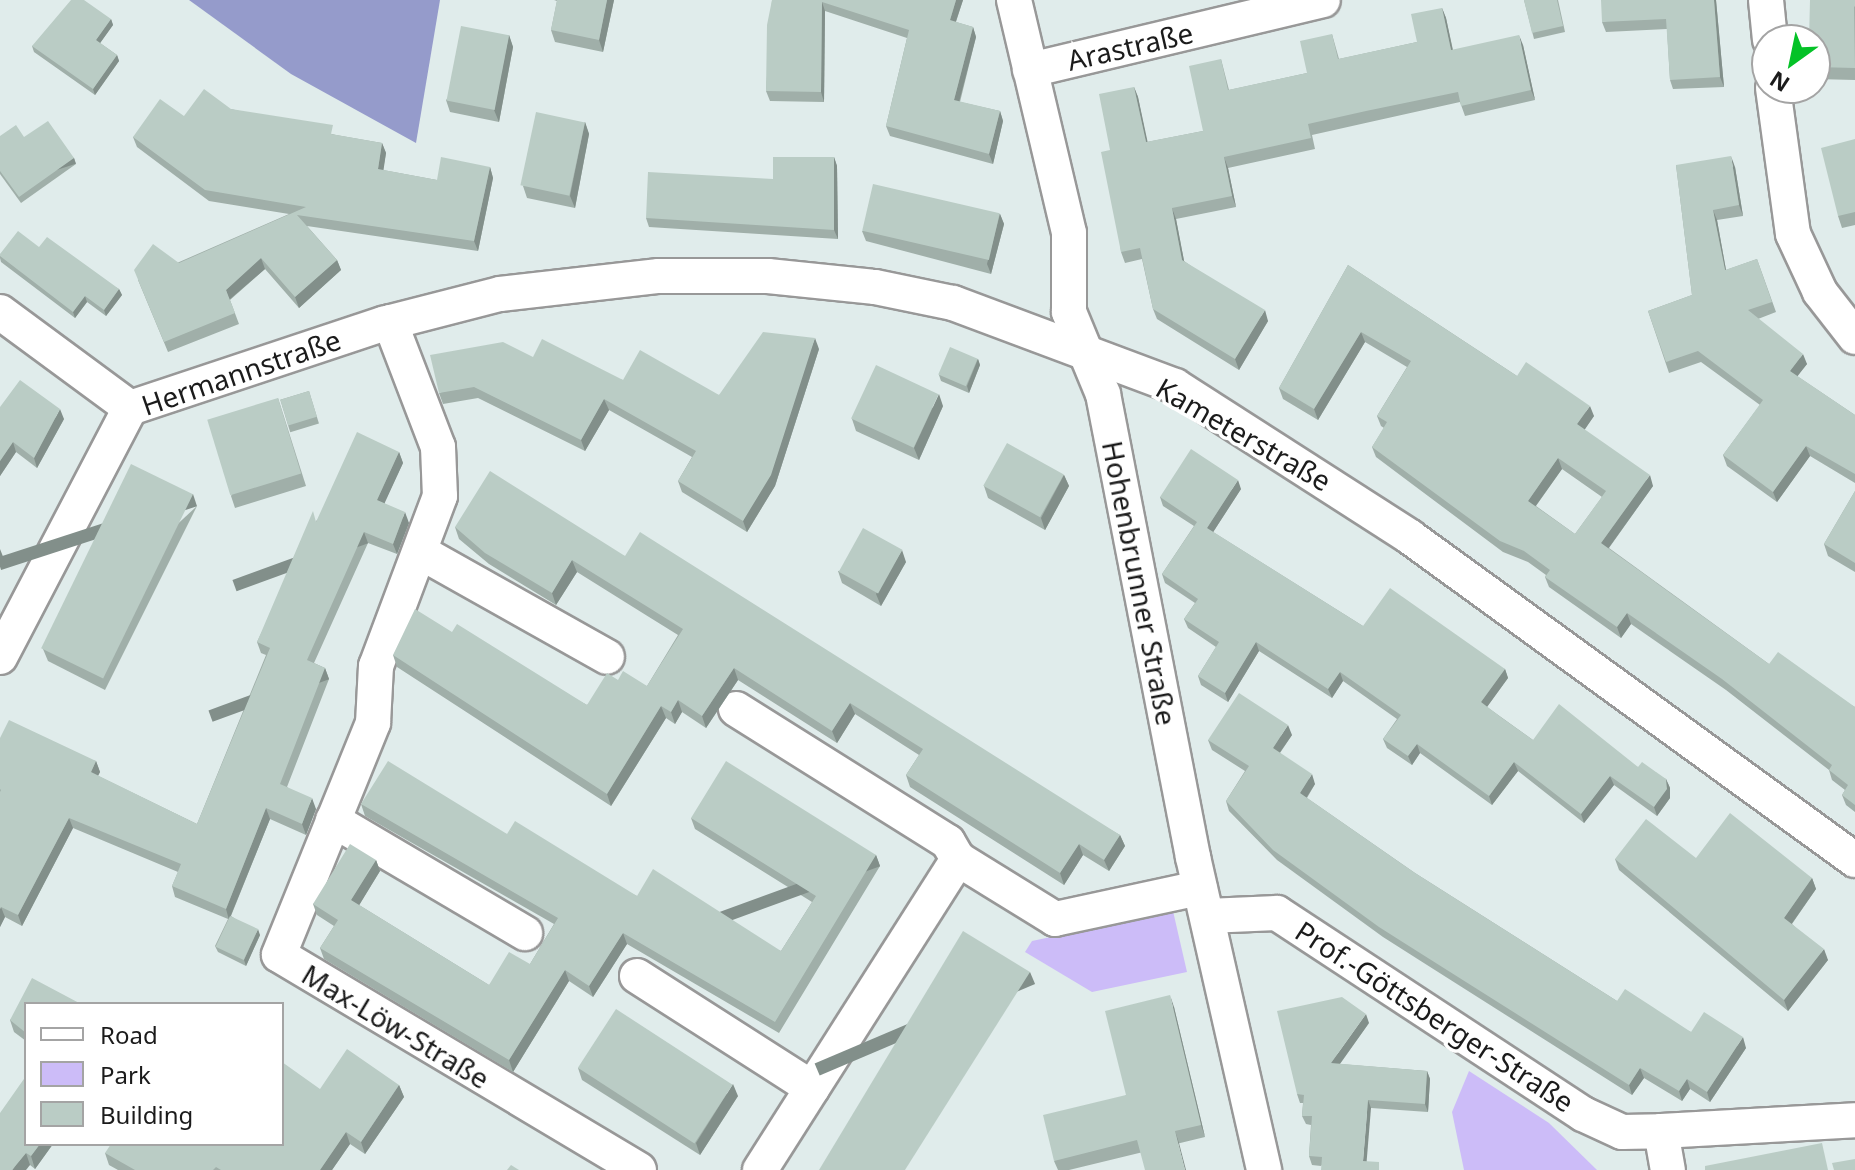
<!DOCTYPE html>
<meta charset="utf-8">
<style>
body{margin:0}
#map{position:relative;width:1855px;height:1170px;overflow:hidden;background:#e0eceb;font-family:"Noto Sans",sans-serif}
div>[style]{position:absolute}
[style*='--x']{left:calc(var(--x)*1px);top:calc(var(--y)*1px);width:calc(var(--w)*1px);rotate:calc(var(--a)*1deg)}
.forest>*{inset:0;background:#959bcb}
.park>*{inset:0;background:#ccbcf8}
.roads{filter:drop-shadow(2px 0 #989898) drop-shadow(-2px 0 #989898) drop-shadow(0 2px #989898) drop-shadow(0 -2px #989898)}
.minor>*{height:34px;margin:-17px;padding:0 17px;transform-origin:17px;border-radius:17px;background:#fff}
.wall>*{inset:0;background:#a0afa9;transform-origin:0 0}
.shaded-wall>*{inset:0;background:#828f8a;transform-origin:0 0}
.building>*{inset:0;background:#baccc5;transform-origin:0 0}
span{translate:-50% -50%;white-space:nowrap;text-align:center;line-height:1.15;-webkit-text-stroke:7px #fff;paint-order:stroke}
.street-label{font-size:28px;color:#1b1b1b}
.legend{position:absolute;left:24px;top:1002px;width:260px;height:144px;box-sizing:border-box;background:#fff;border:2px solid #a4a4a4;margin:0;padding:10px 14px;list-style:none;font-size:24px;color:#1b1b1b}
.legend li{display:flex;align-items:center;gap:16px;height:40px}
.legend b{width:40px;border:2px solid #a4a4a4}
.north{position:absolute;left:1751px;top:24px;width:80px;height:80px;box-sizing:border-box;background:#fff;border:2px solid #a4a4a4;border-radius:50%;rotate:213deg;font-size:22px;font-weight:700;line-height:32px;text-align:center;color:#1b1b1b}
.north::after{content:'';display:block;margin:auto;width:28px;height:36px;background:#04c227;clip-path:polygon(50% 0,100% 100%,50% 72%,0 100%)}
</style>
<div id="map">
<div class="forest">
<i style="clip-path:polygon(189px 0,440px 0,416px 143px,291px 74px)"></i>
</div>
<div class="park">
<i style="clip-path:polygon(1173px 911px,1187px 972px,1092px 992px,1025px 952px,1032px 941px)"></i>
<i style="clip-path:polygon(1469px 1071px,1549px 1123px,1597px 1170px,1464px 1170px,1452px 1112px)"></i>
</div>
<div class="roads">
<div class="minor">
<i style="--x:1014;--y:0;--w:239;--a:76.7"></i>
<i style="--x:1069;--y:233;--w:79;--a:90"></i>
<i style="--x:1069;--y:312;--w:89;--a:67.5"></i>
<i style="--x:1103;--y:394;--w:472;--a:79"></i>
<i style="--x:1193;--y:857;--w:321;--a:77.2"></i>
<i style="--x:1766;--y:0;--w:40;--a:84.3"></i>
<i style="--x:1030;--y:70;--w:301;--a:-13.4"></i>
<i style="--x:1773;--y:88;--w:147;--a:82.2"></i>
<i style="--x:1793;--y:234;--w:64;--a:65"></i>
<i style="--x:1820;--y:292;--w:57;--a:52.1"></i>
<i style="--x:0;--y:312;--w:162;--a:36.4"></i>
<i style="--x:390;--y:322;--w:134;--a:69"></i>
<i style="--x:438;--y:447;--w:49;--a:87.7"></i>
<i style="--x:440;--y:496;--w:182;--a:110.6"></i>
<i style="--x:376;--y:666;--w:57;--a:93"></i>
<i style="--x:373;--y:723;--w:250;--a:112.1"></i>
<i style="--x:279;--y:955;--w:419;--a:30.8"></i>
<i style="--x:422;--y:553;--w:212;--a:29.3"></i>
<i style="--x:0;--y:657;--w:281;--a:-62.4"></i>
<i style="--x:130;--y:408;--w:267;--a:-18.4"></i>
<i style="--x:383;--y:324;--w:121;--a:-14.4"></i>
<i style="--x:500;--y:294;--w:160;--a:-6.5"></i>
<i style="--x:659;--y:276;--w:109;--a:0"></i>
<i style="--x:768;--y:276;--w:108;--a:5.9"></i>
<i style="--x:875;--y:287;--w:80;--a:11.6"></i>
<i style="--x:953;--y:303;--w:237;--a:20.5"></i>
<i style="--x:1175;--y:386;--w:279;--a:32.7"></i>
<i style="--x:1410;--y:537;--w:550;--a:35.97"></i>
<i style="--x:736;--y:709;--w:250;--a:32.1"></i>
<i style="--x:948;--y:842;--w:20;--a:60"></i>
<i style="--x:958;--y:859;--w:114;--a:31.7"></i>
<i style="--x:1055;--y:919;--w:148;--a:-12.1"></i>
<i style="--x:333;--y:820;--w:223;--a:30.5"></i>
<i style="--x:1207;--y:916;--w:70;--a:-2.5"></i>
<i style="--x:1277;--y:913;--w:366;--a:33.3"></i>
<i style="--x:1583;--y:1114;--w:43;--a:24.8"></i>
<i style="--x:1622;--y:1132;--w:39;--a:-1"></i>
<i style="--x:1661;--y:1131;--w:40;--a:80"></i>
<i style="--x:637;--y:976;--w:208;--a:32.6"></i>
<i style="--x:1661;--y:1131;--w:194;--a:-3.2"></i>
<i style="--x:760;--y:1170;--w:369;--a:-57.5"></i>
</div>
</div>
<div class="wall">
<i style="clip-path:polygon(554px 0,614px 0,603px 52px,555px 42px,551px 30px,557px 1px)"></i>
<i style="clip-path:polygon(772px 0,963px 0,956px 22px,973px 27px,976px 37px,960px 102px,1000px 111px,1003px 121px,993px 164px,890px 136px,886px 126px,907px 38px,825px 11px,824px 102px,770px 101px,766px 91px)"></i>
<i style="clip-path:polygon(1524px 0,1558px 0,1565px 32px,1534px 39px)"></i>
<i style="clip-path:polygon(1716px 0,1724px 87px,1673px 89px,1670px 80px,1667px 29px,1606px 32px,1602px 22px)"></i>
<i style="clip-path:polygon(1855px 0,1855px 80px,1815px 79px,1815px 40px)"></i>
<i style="clip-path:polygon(1442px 8px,1446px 18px,1453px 50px,1523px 45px,1535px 100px,1465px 116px,1460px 102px,1370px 122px,1312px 135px,1315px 149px,1228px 168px,1236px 207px,1176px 219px,1184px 261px,1268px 321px,1239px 370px,1157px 319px,1153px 309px,1142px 259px,1125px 263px,1121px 252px,1110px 150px,1134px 87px,1138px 97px,1147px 142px,1203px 131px,1221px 59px,1229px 90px,1307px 73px,1332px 34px,1339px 59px,1417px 42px)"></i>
<i style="clip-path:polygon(111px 19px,113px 25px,100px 43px,117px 55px,119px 61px,95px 95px,34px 52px,32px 46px)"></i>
<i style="clip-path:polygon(509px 35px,513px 47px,499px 122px,450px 112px,446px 100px)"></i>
<i style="clip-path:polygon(231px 109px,336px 135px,382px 143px,386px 153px,383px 170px,437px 180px,490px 167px,493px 178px,478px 251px,307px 226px,337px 260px,341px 270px,299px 308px,265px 269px,230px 300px,239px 324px,168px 352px,138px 280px,289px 214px,209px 201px,137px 147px,133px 137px,184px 116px)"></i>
<i style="clip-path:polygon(585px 122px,589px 134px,575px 208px,527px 198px,523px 186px)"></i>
<i style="clip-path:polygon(0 136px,24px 137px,74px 158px,76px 164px,21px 203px,0 174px)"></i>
<i style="clip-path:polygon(1855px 139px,1855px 225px,1842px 228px,1838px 216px)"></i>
<i style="clip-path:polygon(834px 157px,837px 166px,838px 239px,649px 227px,646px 218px,773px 179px)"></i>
<i style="clip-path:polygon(1676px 165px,1735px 167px,1743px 216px,1717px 220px,1726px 270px,1757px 259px,1776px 312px,1758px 319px,1807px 364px,1797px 376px,1855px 415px,1855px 483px,1810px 456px,1777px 502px,1727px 466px,1723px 455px,1760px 405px,1701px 362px,1669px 373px,1648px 311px,1692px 295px)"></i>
<i style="clip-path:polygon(1000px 214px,1004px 224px,991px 274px,866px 241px,862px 231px)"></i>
<i style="clip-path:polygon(39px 247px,119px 289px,122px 295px,106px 316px,87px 302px,75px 318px,1px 262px,0 258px,0 254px)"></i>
<i style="clip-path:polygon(evenodd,1348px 265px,1517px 376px,1594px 416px,1584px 430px,1653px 486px,1609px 548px,1769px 664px,1855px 707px,1855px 812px,1846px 805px,1842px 795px,1845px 790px,1832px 780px,1829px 770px,1726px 690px,1631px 624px,1621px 638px,1549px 587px,1545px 577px,1546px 575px,1528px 562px,1503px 552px,1376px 457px,1372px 447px,1384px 428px,1381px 426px,1377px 416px,1407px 367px,1365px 342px,1318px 420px,1283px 399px,1279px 388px,1348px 265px,1562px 469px,1602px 497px,1575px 534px,1536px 506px,1562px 469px)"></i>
<i style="clip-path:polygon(819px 349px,775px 486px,747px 532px,682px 492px,678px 481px,692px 457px,609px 410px,585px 451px,478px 398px,443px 404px,439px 393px,533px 357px,623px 380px,719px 395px)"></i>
<i style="clip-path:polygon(978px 359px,980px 365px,969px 393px,941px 381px,939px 375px)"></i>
<i style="left:309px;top:391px;width:34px;height:30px;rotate:73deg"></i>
<i style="clip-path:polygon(278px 398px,306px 486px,235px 508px,231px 496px)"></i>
<i style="clip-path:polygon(943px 406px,919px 460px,856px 431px,852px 419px)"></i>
<i style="clip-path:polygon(0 407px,64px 419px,37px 468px,16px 452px,0 476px)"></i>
<i style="clip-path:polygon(399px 452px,403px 463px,384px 503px,409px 523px,397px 554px,368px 543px,314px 663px,325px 668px,329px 679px,287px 787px,316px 809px,306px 835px,270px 819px,231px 916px,260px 935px,246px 966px,218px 952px,215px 946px,228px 919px,175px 897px,172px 886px,178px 872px,73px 828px,22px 926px,5px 917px,0 927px,0 738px,96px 761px,100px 772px,98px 776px,197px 824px,266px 655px,261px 653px,257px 642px,316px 521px)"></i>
<i style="clip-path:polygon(1064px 475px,1069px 486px,1045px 530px,988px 498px,984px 486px)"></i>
<i style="clip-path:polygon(1241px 489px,1213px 532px,1363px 626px,1505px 669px,1508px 678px,1487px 707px,1533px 740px,1638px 767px,1666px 779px,1670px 788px,1670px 798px,1657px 816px,1614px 785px,1584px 823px,1518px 771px,1492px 805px,1420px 753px,1412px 765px,1387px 748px,1383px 739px,1397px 719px,1343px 681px,1332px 698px,1259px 651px,1228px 702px,1201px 685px,1198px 676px,1216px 647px,1188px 628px,1184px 619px,1195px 603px,1165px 583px,1162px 574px,1194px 526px,1163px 506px,1160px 497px)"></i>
<i style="clip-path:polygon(1855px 491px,1855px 572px,1828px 556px,1824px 544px)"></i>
<i style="clip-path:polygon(197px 506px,105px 690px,48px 661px,43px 649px)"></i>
<i style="clip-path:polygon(455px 527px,625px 556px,1120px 835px,1125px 846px,1109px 871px,1083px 855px,1064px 885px,910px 787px,906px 775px,919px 755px,855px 714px,837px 743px,738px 680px,706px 728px,682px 712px,675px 724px,666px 718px,611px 806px,397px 667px,393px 655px,452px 632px,587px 705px,618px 680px,647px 686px,678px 635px,577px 572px,556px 605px,489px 564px,459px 539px)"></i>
<i style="clip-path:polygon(906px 562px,881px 606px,842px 583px,838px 571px)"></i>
<i style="clip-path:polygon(1292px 735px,1280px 753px,1315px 784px,1307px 798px,1415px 873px,1617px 1001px,1691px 1032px,1746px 1048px,1710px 1102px,1690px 1089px,1682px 1101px,1644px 1078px,1632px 1095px,1383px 937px,1277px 860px,1229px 811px,1226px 801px,1245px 771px,1212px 750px,1208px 740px)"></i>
<i style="clip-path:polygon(361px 804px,507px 834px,637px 896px,781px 951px,812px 902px,695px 829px,691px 818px,876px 855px,880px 866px,779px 1033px,627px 944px,593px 997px,569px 981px,513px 1072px,324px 959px,320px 948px,334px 926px,317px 915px,313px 904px,376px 860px,380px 871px,359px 905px,489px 985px,530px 964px,554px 924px,365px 816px)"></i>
<i style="clip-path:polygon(1696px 858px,1812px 878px,1816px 889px,1792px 924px,1828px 960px,1788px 1011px,1619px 870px,1615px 859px)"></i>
<i style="clip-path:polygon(26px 1004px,26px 1041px,14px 1032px,10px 1020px)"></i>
<i style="clip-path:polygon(1174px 1007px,1205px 1137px,1069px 1170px,1058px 1170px,1054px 1161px,1126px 1095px)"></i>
<i style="clip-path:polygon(1369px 1023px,1340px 1064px,1427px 1071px,1430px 1079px,1428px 1112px,1371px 1108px,1321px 1166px,1312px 1165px,1309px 1156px,1311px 1125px,1306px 1124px,1302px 1116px,1303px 1103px,1300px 1103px,1297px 1094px)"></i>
<i style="clip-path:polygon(578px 1068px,738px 1096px,700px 1155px,582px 1080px)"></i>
<i style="clip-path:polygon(26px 1076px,53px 1144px,35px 1169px,30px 1165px,0 1170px)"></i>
<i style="clip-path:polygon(399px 1085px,404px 1097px,365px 1154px,350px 1144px,332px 1170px,118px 1170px,109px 1165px,105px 1153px,282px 1144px,320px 1089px)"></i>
</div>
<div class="shaded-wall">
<i style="clip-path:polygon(607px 0,614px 0,603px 52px,599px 40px)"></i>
<i style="clip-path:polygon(956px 0,963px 0,953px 30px,950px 20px)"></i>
<i style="clip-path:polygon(1714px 0,1716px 0,1724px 87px,1720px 77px)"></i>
<i style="clip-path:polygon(822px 2px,825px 11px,824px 102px,821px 92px)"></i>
<i style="clip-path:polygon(1442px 8px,1446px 18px,1455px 61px,1451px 50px)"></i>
<i style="clip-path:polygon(111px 19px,113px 25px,98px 46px,96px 40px)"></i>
<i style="clip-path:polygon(973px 27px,976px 37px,957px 110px,954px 100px)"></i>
<i style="clip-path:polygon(509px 35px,513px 47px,499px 122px,494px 110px)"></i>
<i style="clip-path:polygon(1519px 35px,1523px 45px,1535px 100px,1531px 90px)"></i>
<i style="clip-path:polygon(117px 55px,119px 61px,95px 95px,93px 89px)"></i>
<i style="clip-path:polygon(1134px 87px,1138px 97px,1150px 153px,1146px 142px)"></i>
<i style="clip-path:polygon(1000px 111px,1003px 121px,993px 164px,989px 154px)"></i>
<i style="clip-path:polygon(585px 122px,589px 134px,575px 208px,570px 196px)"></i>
<i style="clip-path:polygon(382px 143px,386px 153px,382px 180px,378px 169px)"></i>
<i style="clip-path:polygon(1731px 156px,1735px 167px,1743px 216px,1739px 205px)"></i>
<i style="clip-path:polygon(834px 157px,837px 166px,838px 239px,834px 230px)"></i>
<i style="clip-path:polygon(1224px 157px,1228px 168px,1236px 207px,1232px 196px)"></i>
<i style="left:74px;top:158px;width:6px;height:67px;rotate:72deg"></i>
<i style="clip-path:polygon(490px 167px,493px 178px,478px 251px,474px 241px)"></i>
<i style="clip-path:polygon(1172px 208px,1176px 219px,1186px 271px,1182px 260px)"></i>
<i style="clip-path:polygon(1713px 210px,1717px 220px,1728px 281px,1725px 270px)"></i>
<i style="clip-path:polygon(1000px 214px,1004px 224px,991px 274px,987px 264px)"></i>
<i style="clip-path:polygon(261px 258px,265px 269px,229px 300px,226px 290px)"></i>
<i style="clip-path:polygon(337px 260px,341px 270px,299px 308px,295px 297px)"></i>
<i style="clip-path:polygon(119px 289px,122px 295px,106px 316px,104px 310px)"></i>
<i style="clip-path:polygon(85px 296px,87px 302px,75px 318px,73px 312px)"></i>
<i style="clip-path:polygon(1265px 310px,1268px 321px,1239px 370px,1235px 359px)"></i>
<i style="clip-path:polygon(1361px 332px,1365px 342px,1318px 420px,1314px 409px)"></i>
<i style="clip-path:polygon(815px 338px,819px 349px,775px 486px,747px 532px,743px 521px)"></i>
<i style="clip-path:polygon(1803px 354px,1807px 364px,1793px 382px,1790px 371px)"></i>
<i style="clip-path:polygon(978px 359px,980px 365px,969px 393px,967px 386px)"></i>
<i style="clip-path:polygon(939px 394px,943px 406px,919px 460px,914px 448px)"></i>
<i style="clip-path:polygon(604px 399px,609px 410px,585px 451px,581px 440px)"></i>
<i style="clip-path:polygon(1590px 406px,1594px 416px,1581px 435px,1577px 424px)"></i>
<i style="clip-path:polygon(60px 409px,64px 419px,37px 468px,34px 458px)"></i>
<i style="clip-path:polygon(13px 442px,16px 452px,0 476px,0 461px)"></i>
<i style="clip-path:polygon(1806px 446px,1810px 456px,1777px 502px,1773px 492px)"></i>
<i style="clip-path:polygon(399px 452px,403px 463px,381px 511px,377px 500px)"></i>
<i style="clip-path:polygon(1558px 458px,1562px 469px,1532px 511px,1528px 501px)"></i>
<i style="clip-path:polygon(1064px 475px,1069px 486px,1045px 530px,1041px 518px)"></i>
<i style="clip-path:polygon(1650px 475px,1653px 486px,1605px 553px,1601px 543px)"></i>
<i style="clip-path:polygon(1238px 480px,1241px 489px,1210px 537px,1207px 528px)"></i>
<i style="left:193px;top:494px;width:13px;height:206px;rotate:72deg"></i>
<i style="clip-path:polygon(405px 512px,409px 523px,397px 554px,393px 544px)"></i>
<i style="left:364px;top:532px;width:12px;height:140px;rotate:70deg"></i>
<i style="clip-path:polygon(0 549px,4px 559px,0 563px)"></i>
<i style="clip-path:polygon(902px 550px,906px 562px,881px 606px,876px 594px)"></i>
<i style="clip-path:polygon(572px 560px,577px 572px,556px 605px,552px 593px)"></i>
<i style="clip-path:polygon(1627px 613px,1631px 624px,1621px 638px,1617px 627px)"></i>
<i style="clip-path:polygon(1256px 642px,1259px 651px,1228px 702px,1225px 693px)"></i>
<i style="left:325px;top:668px;width:12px;height:124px;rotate:70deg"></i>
<i style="clip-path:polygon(734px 668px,738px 680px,706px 728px,702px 716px)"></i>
<i style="clip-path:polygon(1505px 669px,1508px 678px,1484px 711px,1481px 702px)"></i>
<i style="clip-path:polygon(1340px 672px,1343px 681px,1332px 698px,1328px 689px)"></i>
<i style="clip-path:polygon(678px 700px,682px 712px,675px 724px,671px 712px)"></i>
<i style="clip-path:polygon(850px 703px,855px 714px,837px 743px,832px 731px)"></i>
<i style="clip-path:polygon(661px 706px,666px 718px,611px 806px,607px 794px)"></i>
<i style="clip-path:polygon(1288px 725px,1292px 735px,1276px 758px,1273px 748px)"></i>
<i style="clip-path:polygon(1417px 744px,1420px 753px,1412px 765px,1408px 756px)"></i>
<i style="clip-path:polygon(96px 761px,100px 772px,94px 783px,91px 772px)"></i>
<i style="clip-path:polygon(1514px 762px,1518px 771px,1492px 805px,1489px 796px)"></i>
<i style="clip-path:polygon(1312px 774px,1315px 784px,1303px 803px,1300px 793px)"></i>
<i style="clip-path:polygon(1610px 776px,1614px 785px,1584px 823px,1581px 814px)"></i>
<i style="clip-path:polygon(1666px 779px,1670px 788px,1670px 798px,1657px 816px,1654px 807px)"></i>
<i style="clip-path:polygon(312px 798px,316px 809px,306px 835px,302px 824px)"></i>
<i style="clip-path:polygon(266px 808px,270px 819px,229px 920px,226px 909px)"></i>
<i style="clip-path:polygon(69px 818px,73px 828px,22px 926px,18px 915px)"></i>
<i style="clip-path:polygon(1120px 835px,1125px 846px,1109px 871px,1104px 860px)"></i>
<i style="clip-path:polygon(1079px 844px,1083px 855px,1064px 885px,1060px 873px)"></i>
<i style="left:876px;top:855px;width:12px;height:195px;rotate:70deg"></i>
<i style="clip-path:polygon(376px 860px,380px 871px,355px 912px,351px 900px)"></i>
<i style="clip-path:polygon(1812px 878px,1816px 889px,1788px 929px,1784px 918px)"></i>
<i style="clip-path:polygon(1px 907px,5px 917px,0 927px,0 909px)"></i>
<i style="clip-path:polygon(258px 929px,260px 935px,246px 966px,244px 960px)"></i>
<i style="clip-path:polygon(623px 933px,627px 944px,593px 997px,589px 986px)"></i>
<i style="clip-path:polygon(1824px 949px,1828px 960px,1788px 1011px,1784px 1000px)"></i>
<i style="clip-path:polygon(565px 970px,569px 981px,513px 1072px,509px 1060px)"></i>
<i style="left:1030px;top:972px;width:13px;height:234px;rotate:67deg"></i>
<i style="clip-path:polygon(1170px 995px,1174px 1007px,1205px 1137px,1201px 1125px)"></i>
<i style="clip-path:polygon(1366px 1014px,1369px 1023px,1334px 1072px,1331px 1063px)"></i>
<i style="clip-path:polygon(1743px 1037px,1746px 1048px,1710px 1102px,1707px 1092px)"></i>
<i style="clip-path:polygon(1640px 1068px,1644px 1078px,1632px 1095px,1629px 1085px)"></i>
<i style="clip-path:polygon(1427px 1071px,1430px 1079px,1428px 1112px,1425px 1104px)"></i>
<i style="clip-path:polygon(1687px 1079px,1690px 1089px,1682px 1101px,1679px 1091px)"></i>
<i style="clip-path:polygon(733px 1084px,738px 1096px,700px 1155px,696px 1143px)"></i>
<i style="clip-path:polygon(399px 1085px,404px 1097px,365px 1154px,361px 1142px)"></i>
<i style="clip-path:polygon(1368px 1100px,1371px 1108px,1366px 1169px,1363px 1161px)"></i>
<i style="clip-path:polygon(1175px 1131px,1179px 1143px,1186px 1170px,1185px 1170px)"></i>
<i style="clip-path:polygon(346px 1132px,350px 1144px,332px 1170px,320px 1170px)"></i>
<i style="clip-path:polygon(40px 1144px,53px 1144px,35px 1169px,31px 1156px)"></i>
<i style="clip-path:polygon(26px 1153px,30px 1165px,26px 1170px,12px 1170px)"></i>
</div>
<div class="building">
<i style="clip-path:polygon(71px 0,84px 0,111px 19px,96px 40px,117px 55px,93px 89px,32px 46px)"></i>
<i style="clip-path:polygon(557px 0,607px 0,599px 40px,551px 30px)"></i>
<i style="clip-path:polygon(772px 0,956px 0,950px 20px,973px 27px,954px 100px,1000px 111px,989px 154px,886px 126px,909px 30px,822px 2px,821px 92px,766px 91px,767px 25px)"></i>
<i style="clip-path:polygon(1524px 0,1557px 0,1563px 26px,1532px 33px)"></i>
<i style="clip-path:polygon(1601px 0,1714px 0,1720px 77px,1670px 80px,1666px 19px,1602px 22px)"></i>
<i style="clip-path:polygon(1810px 0,1855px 0,1855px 6px,1854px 7px,1855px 68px,1815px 67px,1815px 40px,1809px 40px)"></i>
<i style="clip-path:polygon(1442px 8px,1451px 50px,1519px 35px,1531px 90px,1461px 106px,1458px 92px,1366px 111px,1308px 124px,1311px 138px,1224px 157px,1232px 196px,1172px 208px,1182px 260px,1265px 310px,1235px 359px,1153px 309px,1140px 248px,1121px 252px,1101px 152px,1110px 150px,1099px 94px,1134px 87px,1146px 142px,1203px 131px,1189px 66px,1221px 59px,1228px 90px,1307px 73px,1300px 41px,1332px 34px,1338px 59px,1417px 42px,1411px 14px)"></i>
<i style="left:461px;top:26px;width:49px;height:76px;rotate:11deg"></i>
<i style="clip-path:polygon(204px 89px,231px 109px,333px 125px,331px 134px,382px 143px,378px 169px,437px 180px,441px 157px,490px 167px,474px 241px,297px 215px,337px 260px,295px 297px,261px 258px,226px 290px,235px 313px,164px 342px,134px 270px,153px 244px,179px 263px,306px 207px,205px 190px,133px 137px,160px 99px,184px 116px)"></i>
<i style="left:536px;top:112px;width:50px;height:75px;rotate:12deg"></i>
<i style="clip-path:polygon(48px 121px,74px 158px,19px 197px,0 171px,0 136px,16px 125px,24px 137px)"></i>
<i style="clip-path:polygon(1855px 139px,1855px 212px,1838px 216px,1821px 148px)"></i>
<i style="clip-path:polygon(1731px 156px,1739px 205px,1713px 210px,1725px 270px,1757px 259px,1772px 302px,1748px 310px,1803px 354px,1790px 371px,1855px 415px,1855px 474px,1806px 446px,1773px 492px,1723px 455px,1763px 400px,1698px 351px,1666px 362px,1648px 311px,1692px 295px,1676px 165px)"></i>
<i style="clip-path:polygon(773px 157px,834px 157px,834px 230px,646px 218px,648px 172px,773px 179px)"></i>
<i style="left:873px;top:184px;width:130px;height:48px;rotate:13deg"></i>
<i style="clip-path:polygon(18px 231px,39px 247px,47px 237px,119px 289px,104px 310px,85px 296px,73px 312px,0 256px,0 254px)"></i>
<i style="clip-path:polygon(evenodd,1348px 265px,1517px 376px,1526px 362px,1590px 406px,1577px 424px,1650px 475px,1601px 543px,1769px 664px,1778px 652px,1855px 707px,1855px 805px,1842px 795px,1848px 785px,1829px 770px,1832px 765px,1722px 679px,1627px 613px,1617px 627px,1545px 577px,1550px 570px,1524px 551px,1500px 541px,1372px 447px,1387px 422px,1377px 416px,1411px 361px,1361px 332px,1314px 409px,1279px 388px,1348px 265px,1558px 458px,1606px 491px,1575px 534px,1528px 501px,1558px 458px)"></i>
<i style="clip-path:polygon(763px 332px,815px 338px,771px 475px,743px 521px,678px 481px,696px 451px,604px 399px,581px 440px,474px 387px,439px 393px,430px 355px,503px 342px,533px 357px,542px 339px,623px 380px,640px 350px,719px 395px)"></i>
<i style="left:950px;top:347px;width:30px;height:30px;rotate:23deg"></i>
<i style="left:876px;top:365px;width:69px;height:59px;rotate:25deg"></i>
<i style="clip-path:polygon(20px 380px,60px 409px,34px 458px,13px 442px,0 461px,0 407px)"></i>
<i style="left:309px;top:391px;width:27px;height:30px;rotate:73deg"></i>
<i style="left:278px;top:398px;width:79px;height:74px;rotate:73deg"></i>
<i style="clip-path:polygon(357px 432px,399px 452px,377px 500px,405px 512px,393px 544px,364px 532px,307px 660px,325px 668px,280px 784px,312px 798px,302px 824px,266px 808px,226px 909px,172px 886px,181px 864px,69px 818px,18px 915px,1px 907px,0 909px,0 792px,1px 790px,0 789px,0 738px,9px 720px,96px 761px,91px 772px,197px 824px,270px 648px,257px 642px,313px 511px,316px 522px)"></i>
<i style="left:1007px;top:443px;width:65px;height:49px;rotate:29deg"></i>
<i style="clip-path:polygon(1191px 449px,1238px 480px,1207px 528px,1363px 626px,1390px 588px,1505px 669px,1481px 702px,1502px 718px,1533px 740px,1559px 704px,1638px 767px,1642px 762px,1666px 779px,1667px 789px,1654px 807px,1610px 776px,1581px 814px,1514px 762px,1489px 796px,1417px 744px,1408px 756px,1383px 739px,1401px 715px,1340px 672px,1328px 689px,1256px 642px,1225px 693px,1198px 676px,1219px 642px,1184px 619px,1198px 599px,1162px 574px,1197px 522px,1160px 497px)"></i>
<i style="left:131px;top:464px;width:69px;height:205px;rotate:26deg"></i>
<i style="clip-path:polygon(490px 471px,625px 556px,640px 532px,1120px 835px,1104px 860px,1079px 844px,1060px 873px,906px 775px,923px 749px,850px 703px,832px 731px,734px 668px,702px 716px,678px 700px,671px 712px,661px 706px,607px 794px,393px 655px,415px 609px,452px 632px,457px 624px,587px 705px,607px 673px,618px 680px,623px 671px,647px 686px,683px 629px,572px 560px,552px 593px,485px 553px,455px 527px)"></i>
<i style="clip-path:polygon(1855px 491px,1855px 563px,1824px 544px)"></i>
<i style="left:863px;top:528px;width:45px;height:50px;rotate:29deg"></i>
<i style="clip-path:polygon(1239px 693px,1288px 725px,1273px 748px,1312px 774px,1300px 793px,1415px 873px,1617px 1001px,1625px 989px,1691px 1032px,1704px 1012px,1743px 1037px,1707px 1092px,1687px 1079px,1679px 1091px,1640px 1068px,1629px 1085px,1379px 927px,1273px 850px,1226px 801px,1249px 766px,1208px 740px)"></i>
<i style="clip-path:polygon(388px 761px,507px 834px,515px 821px,637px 896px,653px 869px,781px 951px,816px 896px,691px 818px,726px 761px,876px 855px,775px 1022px,623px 933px,589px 986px,565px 970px,509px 1060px,320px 948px,338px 920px,313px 904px,350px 844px,376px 860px,351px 900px,489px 985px,509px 952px,530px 964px,558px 918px,361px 804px)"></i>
<i style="clip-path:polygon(1730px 813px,1812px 878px,1784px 918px,1824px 949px,1784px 1000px,1615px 859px,1646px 819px,1696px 858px)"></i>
<i style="left:230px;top:916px;width:31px;height:34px;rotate:25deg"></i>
<i style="clip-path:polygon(963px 931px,1030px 972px,905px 1170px,819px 1170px)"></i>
<i style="clip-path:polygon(32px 978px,81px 1004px,26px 1004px,26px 1033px,10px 1020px)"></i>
<i style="clip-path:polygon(1170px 995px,1201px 1125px,1175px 1131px,1185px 1170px,1145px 1170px,1137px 1140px,1054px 1161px,1043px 1115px,1126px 1095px,1105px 1011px)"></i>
<i style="clip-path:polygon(1342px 997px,1366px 1014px,1331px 1063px,1427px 1071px,1425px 1104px,1368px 1100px,1363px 1161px,1379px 1162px,1379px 1170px,1321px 1170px,1322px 1157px,1309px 1156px,1312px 1116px,1302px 1116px,1304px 1095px,1297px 1094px,1277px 1011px)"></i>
<i style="left:616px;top:1009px;width:139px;height:70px;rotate:33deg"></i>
<i style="clip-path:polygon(347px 1049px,399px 1085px,361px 1142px,346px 1132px,320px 1170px,221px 1170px,216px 1167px,213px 1170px,135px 1170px,105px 1153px,111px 1144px,282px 1144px,282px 1062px,320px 1089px)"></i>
<i style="clip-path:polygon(26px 1076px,26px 1144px,40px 1144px,31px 1156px,26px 1153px,12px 1170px,0 1170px,0 1113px)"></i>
<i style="clip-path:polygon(1822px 1143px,1828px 1170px,1705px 1170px,1705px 1166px)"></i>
<i style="clip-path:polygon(1855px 1159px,1855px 1170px,1834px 1170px,1832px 1163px)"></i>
<i style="clip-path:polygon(511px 1165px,519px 1170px,507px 1170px)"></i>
</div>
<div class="street-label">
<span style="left:1130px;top:46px;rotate:-13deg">Arastraße</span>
<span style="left:241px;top:372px;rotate:-19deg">Hermannstraße</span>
<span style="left:1244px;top:434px;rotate:30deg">Kameterstraße</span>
<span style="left:1140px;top:583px;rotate:79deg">Hohenbrunner Straße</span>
<span style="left:1435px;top:1016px;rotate:33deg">Prof.-Göttsberger-Straße</span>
<span style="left:396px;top:1026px;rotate:31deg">Max-Löw-Straße</span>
</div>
<ul class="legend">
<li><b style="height:10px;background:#fff"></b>Road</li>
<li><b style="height:22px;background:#ccbcf8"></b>Park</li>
<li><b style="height:22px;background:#baccc5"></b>Building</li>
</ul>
<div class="north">N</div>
</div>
